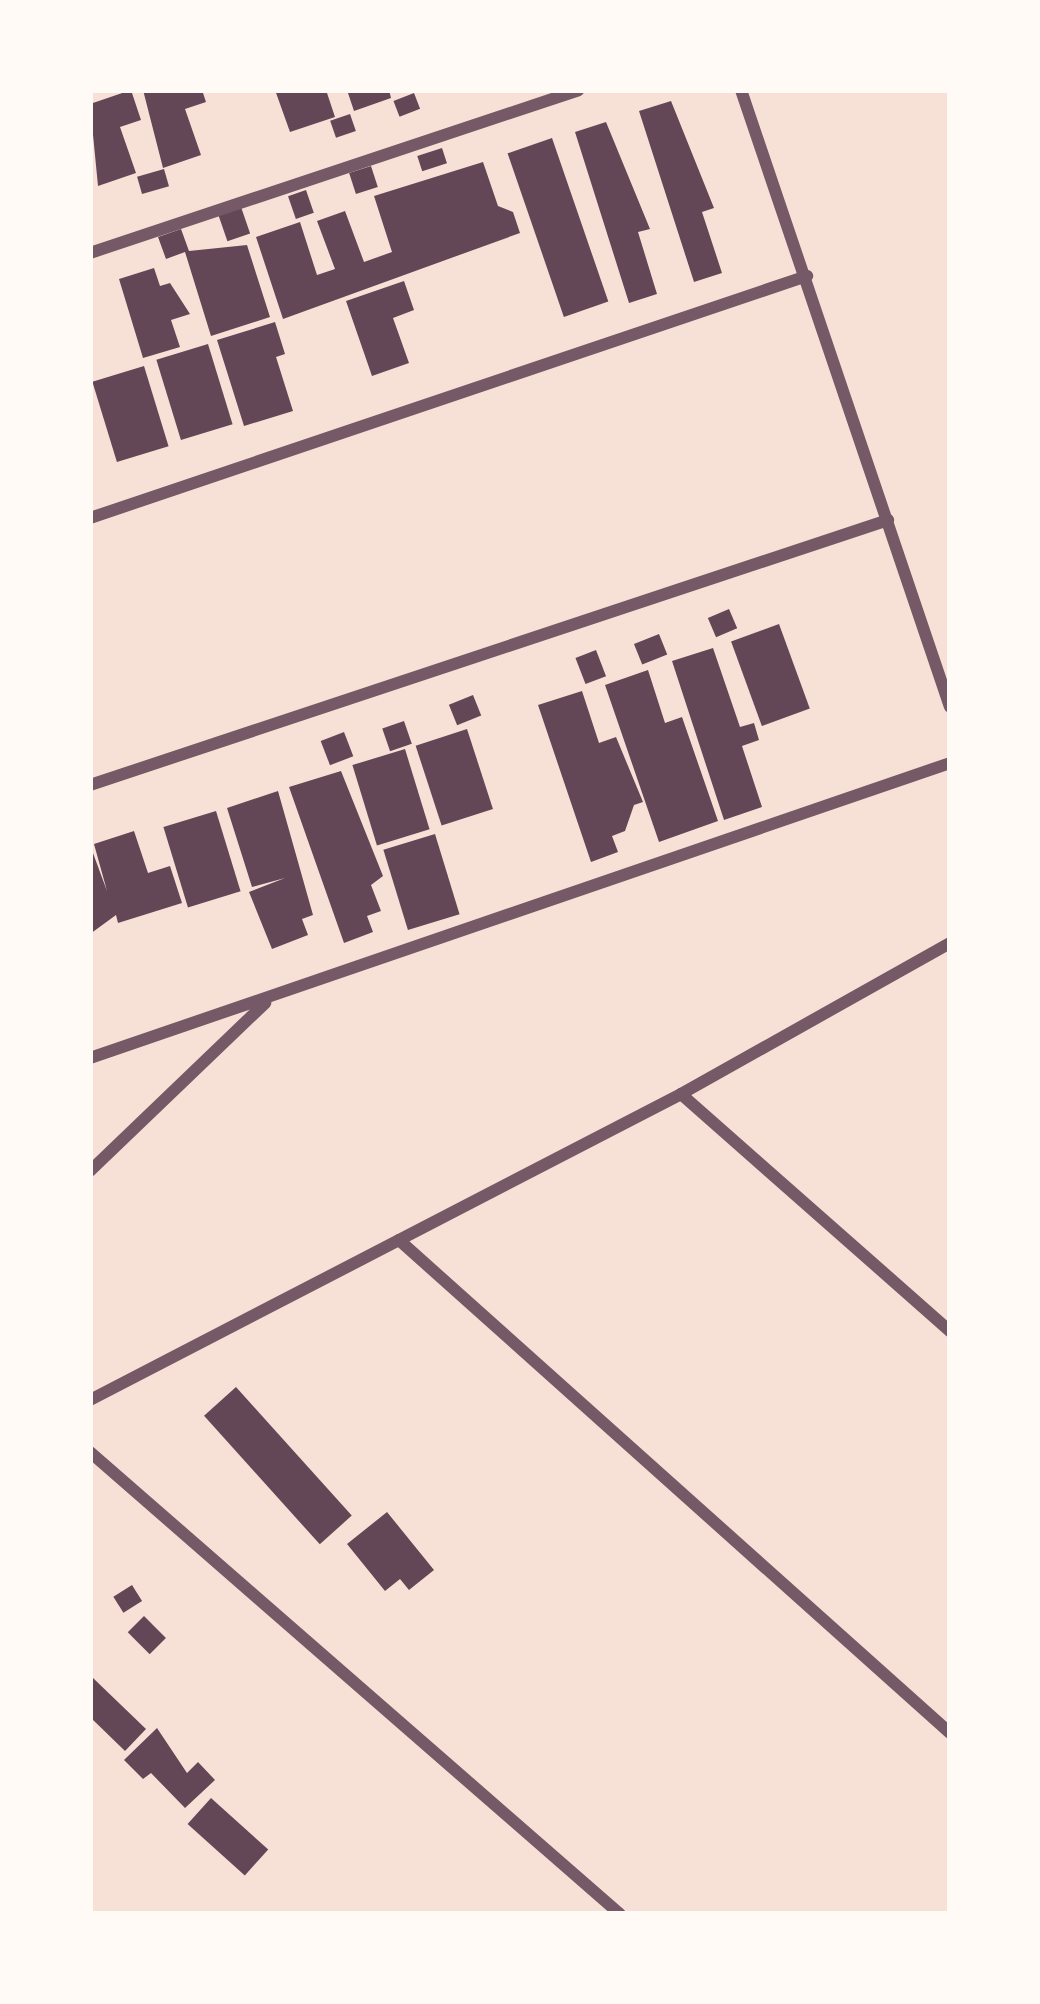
<!DOCTYPE html>
<style>
body{margin:0}
#map{position:relative;width:1040px;height:2004px;overflow:hidden;background:#f7e1d7;font-family:Roboto,sans-serif}
div>[style]{position:absolute}
[style*='--x']{left:calc(var(--x)*1px);top:calc(var(--y)*1px);width:calc(var(--w)*1px);rotate:calc(var(--a)*1deg)}
.building>*{inset:0;background:#644757;transform-origin:0 0}
.minor>*{height:12px;margin:-6px;padding:0 6px;transform-origin:6px;border-radius:6px;background:#755966}
span{translate:-50% -50%;white-space:nowrap;text-align:center;line-height:1.15;-webkit-text-stroke:9px #fffaf5;paint-order:stroke}
.frame{position:absolute;inset:0;border:93px solid #fffaf5;pointer-events:none}
</style>
<div id="map">
<div class="building">
<i style="clip-path:polygon(131px 90px,141px 120px,120px 127px,136px 173px,98px 186px,90px 104px)"></i>
<i style="clip-path:polygon(143px 90px,202px 90px,206px 102px,185px 109px,201px 155px,163px 168px)"></i>
<i style="clip-path:polygon(275px 90px,326px 90px,335px 117px,290px 132px)"></i>
<i style="clip-path:polygon(347px 90px,389px 90px,391px 98px,354px 111px)"></i>
<i style="left:414px;top:93px;width:17px;height:22px;rotate:69deg"></i>
<i style="clip-path:polygon(671px 101px,714px 208px,702px 212px,722px 273px,694px 282px,639px 111px)"></i>
<i style="left:350px;top:114px;width:18px;height:21px;rotate:71deg"></i>
<i style="clip-path:polygon(606px 122px,650px 229px,638px 232px,657px 294px,629px 303px,575px 132px)"></i>
<i style="left:552px;top:138px;width:173px;height:47px;rotate:71deg"></i>
<i style="left:442px;top:148px;width:16px;height:26px;rotate:72deg"></i>
<i style="clip-path:polygon(483px 162px,498px 206px,513px 212px,520px 233px,283px 319px,256px 237px,300px 222px,317px 275px,335px 269px,317px 221px,345px 211px,364px 262px,392px 252px,374px 196px)"></i>
<i style="left:371px;top:166px;width:22px;height:23px;rotate:72deg"></i>
<i style="left:164px;top:169px;width:18px;height:28px;rotate:74deg"></i>
<i style="left:306px;top:190px;width:24px;height:19px;rotate:71deg"></i>
<i style="left:241px;top:207px;width:28px;height:24px;rotate:71deg"></i>
<i style="clip-path:polygon(181px 229px,189px 251px,247px 245px,270px 317px,211px 336px,185px 252px,166px 259px,158px 237px)"></i>
<i style="clip-path:polygon(154px 268px,160px 286px,170px 283px,190px 314px,171px 320px,180px 347px,143px 358px,119px 279px)"></i>
<i style="clip-path:polygon(404px 281px,414px 310px,393px 318px,409px 363px,372px 376px,346px 301px)"></i>
<i style="clip-path:polygon(275px 322px,285px 354px,276px 357px,293px 411px,244px 426px,217px 340px)"></i>
<i style="left:208px;top:344px;width:84px;height:54px;rotate:73deg"></i>
<i style="left:144px;top:366px;width:84px;height:54px;rotate:73deg"></i>
<i style="left:729px;top:609px;width:21px;height:23px;rotate:67deg"></i>
<i style="left:779px;top:624px;width:90px;height:51px;rotate:70deg"></i>
<i style="left:659px;top:634px;width:22px;height:27px;rotate:68deg"></i>
<i style="clip-path:polygon(713px 648px,740px 727px,754px 723px,759px 740px,742px 746px,762px 807px,724px 820px,672px 661px)"></i>
<i style="left:596px;top:650px;width:28px;height:22px;rotate:69deg"></i>
<i style="clip-path:polygon(648px 670px,665px 723px,682px 717px,718px 821px,659px 842px,605px 685px)"></i>
<i style="clip-path:polygon(582px 691px,599px 743px,616px 737px,643px 802px,634px 805px,625px 831px,612px 836px,618px 852px,591px 862px,538px 705px)"></i>
<i style="left:473px;top:695px;width:22px;height:26px;rotate:68deg"></i>
<i style="left:404px;top:721px;width:24px;height:23px;rotate:71deg"></i>
<i style="left:467px;top:729px;width:84px;height:54px;rotate:72deg"></i>
<i style="left:344px;top:732px;width:26px;height:25px;rotate:69deg"></i>
<i style="left:405px;top:749px;width:84px;height:55px;rotate:73deg"></i>
<i style="clip-path:polygon(341px 771px,383px 876px,371px 885px,381px 911px,367px 916px,373px 932px,344px 943px,289px 787px)"></i>
<i style="clip-path:polygon(278px 791px,313px 915px,302px 919px,308px 935px,272px 949px,249px 892px,285px 878px,252px 887px,227px 808px)"></i>
<i style="left:216px;top:811px;width:84px;height:55px;rotate:73deg"></i>
<i style="clip-path:polygon(134px 831px,148px 873px,170px 866px,182px 903px,118px 923px,116px 915px,90px 934px,90px 845px,107px 891px,94px 844px)"></i>
<i style="left:435px;top:834px;width:84px;height:54px;rotate:73deg"></i>
<i style="left:236px;top:1387px;width:173px;height:43px;rotate:48deg"></i>
<i style="clip-path:polygon(387px 1512px,434px 1570px,409px 1590px,400px 1579px,385px 1591px,347px 1544px)"></i>
<i style="left:132px;top:1585px;width:19px;height:22px;rotate:58deg"></i>
<i style="left:144px;top:1616px;width:31px;height:23px;rotate:45deg"></i>
<i style="clip-path:polygon(93px 1678px,146px 1729px,125px 1751px,90px 1717px)"></i>
<i style="clip-path:polygon(157px 1728px,187px 1773px,198px 1762px,215px 1780px,185px 1808px,151px 1773px,143px 1779px,124px 1760px)"></i>
<i style="left:211px;top:1798px;width:77px;height:35px;rotate:42deg"></i>
</div>
<div class="minor">
<i style="--x:741;--y:90;--w:651;--a:71.29"></i>
<i style="--x:90;--y:253;--w:515;--a:-18.43"></i>
<i style="--x:90;--y:518;--w:757;--a:-18.65"></i>
<i style="--x:90;--y:785;--w:841;--a:-18.37"></i>
<i style="--x:90;--y:1058;--w:909;--a:-18.93"></i>
<i style="--x:681;--y:1094;--w:359;--a:41.4"></i>
<i style="--x:90;--y:1171;--w:243;--a:-43.8"></i>
<i style="--x:399;--y:1240;--w:739;--a:41.82"></i>
<i style="--x:90;--y:1400;--w:666;--a:-27.37"></i>
<i style="--x:681;--y:1094;--w:308;--a:-29.3"></i>
<i style="--x:90;--y:1452;--w:703;--a:41.08"></i>
</div>
<div class="frame"></div>
</div>
